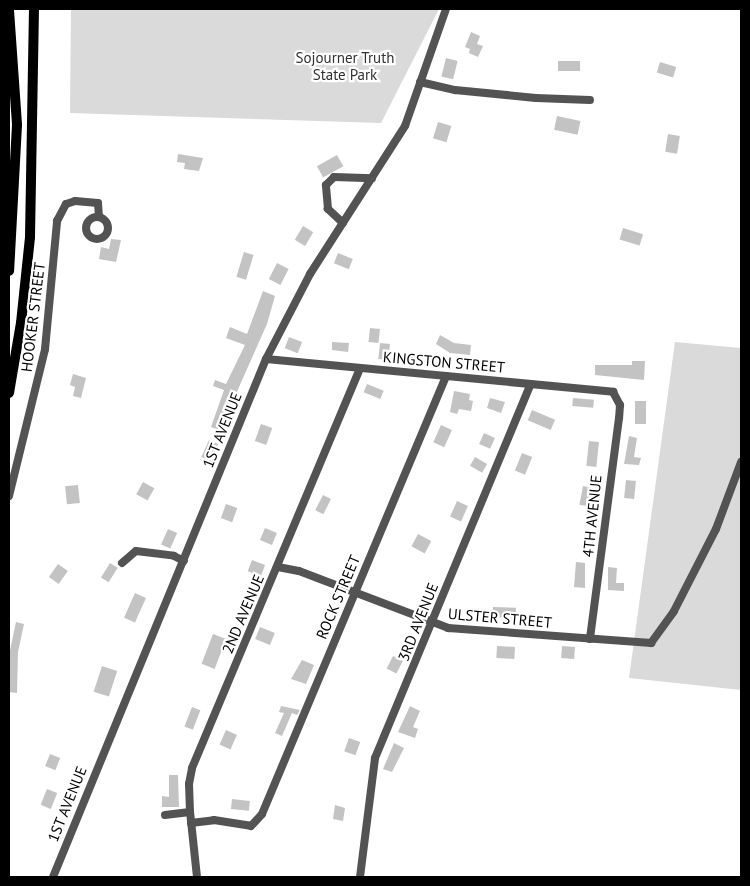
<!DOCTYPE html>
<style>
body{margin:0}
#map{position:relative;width:750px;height:886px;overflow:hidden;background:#fff;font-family:"PT Sans",sans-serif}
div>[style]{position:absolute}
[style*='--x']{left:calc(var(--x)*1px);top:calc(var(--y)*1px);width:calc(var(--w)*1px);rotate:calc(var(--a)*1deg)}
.green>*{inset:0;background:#dadada}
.building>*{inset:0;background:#c3c3c3;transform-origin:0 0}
.minor>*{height:8px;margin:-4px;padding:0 4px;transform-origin:4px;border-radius:4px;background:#535353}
.minor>.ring{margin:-4px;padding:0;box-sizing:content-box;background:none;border:8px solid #535353;border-radius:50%}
.major>*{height:10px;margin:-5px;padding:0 5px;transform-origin:5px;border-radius:5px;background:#000}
span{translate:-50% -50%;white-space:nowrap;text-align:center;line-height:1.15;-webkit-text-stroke:4.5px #fff;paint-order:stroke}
.park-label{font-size:15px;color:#313131}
.street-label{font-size:15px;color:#000}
.frame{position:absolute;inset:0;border:10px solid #000;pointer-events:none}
</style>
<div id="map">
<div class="green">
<i style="clip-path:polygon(71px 9px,439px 9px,381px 123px,70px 113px)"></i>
<i style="clip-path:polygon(675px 342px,741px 348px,741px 690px,629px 678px)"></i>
</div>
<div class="building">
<i style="clip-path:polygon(471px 32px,480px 36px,477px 44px,483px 46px,478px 57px,469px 53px,470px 49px,465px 47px)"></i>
<i style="left:446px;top:58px;width:12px;height:19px;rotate:14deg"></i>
<i style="left:558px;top:61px;width:22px;height:10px"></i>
<i style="left:660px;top:62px;width:17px;height:11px;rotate:17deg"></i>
<i style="left:557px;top:116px;width:24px;height:14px;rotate:12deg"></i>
<i style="left:438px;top:122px;width:14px;height:17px;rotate:17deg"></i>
<i style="left:668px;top:134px;width:12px;height:18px;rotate:9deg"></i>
<i style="clip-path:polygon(178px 154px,203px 158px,199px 171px,184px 169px,185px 163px,177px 162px)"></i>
<i style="left:337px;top:155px;width:13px;height:23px;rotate:61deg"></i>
<i style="left:303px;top:226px;width:12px;height:16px;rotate:31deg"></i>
<i style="left:623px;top:228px;width:21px;height:12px;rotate:17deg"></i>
<i style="clip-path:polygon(111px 239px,121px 240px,116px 262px,99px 259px,101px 247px,109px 249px)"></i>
<i style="left:244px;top:252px;width:10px;height:26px;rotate:17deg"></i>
<i style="left:338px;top:253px;width:16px;height:11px;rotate:22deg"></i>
<i style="left:277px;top:263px;width:13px;height:18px;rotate:27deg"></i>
<i style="clip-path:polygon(263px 291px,275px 296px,267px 324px,220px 430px,211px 427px,224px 390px,213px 386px,215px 380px,226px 384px,245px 345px,226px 338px,230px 327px,247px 334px)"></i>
<i style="left:370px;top:328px;width:10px;height:14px;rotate:6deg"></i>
<i style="clip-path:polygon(440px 335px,454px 343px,471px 345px,470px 355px,450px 353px,436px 344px)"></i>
<i style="left:289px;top:337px;width:14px;height:12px;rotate:21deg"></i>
<i style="clip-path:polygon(332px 342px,349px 343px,348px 352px,332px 350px)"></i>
<i style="left:380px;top:343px;width:10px;height:16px;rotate:6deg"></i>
<i style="clip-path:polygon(632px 361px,645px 361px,644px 380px,595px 375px,595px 365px,632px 365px)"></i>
<i style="clip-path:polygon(73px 374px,86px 378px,81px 398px,73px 396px,75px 387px,70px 385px)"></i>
<i style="left:367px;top:384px;width:18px;height:9px;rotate:22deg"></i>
<i style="clip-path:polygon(454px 391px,470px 394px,469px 400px,473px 401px,471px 411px,459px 409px,457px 414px,450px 412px)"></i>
<i style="clip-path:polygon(490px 398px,505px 402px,501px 413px,487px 408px)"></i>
<i style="left:573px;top:398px;width:21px;height:8px;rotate:5deg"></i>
<i style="left:635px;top:401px;width:11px;height:23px"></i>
<i style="left:532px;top:410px;width:25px;height:11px;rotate:23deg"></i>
<i style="left:261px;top:424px;width:12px;height:18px;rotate:20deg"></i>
<i style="left:441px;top:425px;width:12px;height:19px;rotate:24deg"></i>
<i style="left:484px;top:433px;width:12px;height:12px;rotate:24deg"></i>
<i style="clip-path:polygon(629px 436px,637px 438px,634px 457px,641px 458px,639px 465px,624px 464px)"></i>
<i style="left:209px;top:440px;width:10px;height:22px;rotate:24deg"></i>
<i style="left:589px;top:441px;width:10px;height:25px;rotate:6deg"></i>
<i style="left:522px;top:453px;width:11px;height:19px;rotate:22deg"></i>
<i style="left:475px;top:457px;width:14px;height:10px;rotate:30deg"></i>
<i style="left:626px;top:480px;width:10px;height:18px;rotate:6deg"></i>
<i style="left:143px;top:482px;width:13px;height:14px;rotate:29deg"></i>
<i style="left:78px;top:485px;width:18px;height:13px;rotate:84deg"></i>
<i style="left:583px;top:486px;width:10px;height:19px;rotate:11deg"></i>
<i style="left:323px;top:495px;width:9px;height:17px;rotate:27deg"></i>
<i style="left:457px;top:501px;width:12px;height:17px;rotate:24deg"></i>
<i style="left:226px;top:504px;width:12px;height:15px;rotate:20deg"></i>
<i style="left:265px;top:528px;width:13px;height:13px;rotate:23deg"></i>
<i style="left:168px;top:529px;width:10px;height:17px;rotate:24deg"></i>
<i style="left:418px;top:534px;width:15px;height:14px;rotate:28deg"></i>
<i style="left:252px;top:560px;width:14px;height:12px;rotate:21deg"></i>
<i style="clip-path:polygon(576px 562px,585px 563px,585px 588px,574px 587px)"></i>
<i style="left:110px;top:563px;width:9px;height:17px;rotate:32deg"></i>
<i style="left:58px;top:564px;width:12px;height:16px;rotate:35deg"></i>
<i style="clip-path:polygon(608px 567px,617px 568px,616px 583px,624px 583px,624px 591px,608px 590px)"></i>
<i style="left:135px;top:593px;width:12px;height:27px;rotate:24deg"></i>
<i style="left:493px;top:607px;width:23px;height:10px;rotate:2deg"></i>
<i style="clip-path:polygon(16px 622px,24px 624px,18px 652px,17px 693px,9px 692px,9px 655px)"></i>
<i style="left:260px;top:627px;width:16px;height:13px;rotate:22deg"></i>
<i style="left:213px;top:634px;width:14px;height:32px;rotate:21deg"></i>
<i style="left:497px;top:646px;width:18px;height:12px;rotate:3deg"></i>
<i style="left:562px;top:646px;width:13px;height:12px;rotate:4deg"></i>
<i style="left:393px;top:656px;width:11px;height:14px;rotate:27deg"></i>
<i style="clip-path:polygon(302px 660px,314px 665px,306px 684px,291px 679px)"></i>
<i style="left:102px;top:666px;width:16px;height:27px;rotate:18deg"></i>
<i style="clip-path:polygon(281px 706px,300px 710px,297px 715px,292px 713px,282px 736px,275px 733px,284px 713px,279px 712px)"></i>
<i style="clip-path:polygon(410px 706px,420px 711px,413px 727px,418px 729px,415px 738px,398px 732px)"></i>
<i style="left:192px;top:707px;width:9px;height:21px;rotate:21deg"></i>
<i style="left:226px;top:730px;width:12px;height:16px;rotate:24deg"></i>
<i style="left:349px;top:738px;width:12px;height:14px;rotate:20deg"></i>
<i style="clip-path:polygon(394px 743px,404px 748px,392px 772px,383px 769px)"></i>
<i style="left:50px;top:754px;width:11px;height:13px;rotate:22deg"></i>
<i style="clip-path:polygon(169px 775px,178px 775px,179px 807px,162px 807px,162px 796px,169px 797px)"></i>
<i style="left:47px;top:789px;width:11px;height:17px;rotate:22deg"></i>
<i style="left:232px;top:799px;width:18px;height:10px;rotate:6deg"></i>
<i style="clip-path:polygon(335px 805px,345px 808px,343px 821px,333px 819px)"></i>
</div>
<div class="minor">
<i style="--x:420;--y:82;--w:36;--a:13"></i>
<i style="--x:455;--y:90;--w:81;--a:5.6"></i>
<i style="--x:536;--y:98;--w:54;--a:2.1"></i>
<i class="ring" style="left:86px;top:217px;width:14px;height:14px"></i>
<i style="--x:343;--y:223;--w:21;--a:-137"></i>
<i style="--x:328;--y:209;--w:24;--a:-95"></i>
<i style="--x:326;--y:185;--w:11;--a:-45"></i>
<i style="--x:334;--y:177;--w:38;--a:2"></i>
<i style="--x:266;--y:359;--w:349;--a:5.4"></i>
<i style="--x:613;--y:392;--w:15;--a:62"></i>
<i style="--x:620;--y:405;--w:13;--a:94"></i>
<i style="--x:619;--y:418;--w:223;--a:97.5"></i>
<i style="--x:9;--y:496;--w:151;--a:-76.2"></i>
<i style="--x:45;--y:349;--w:129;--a:-84.6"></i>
<i style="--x:57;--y:221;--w:19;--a:-62"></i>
<i style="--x:66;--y:204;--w:9;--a:-18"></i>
<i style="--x:75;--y:201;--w:23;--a:5"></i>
<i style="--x:98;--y:203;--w:14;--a:86"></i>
<i style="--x:122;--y:563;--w:18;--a:-41"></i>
<i style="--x:136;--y:551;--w:38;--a:7"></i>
<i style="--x:174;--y:556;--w:11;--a:27"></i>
<i style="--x:278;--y:567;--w:21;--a:11"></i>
<i style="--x:299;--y:571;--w:160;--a:20.9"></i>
<i style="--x:448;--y:628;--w:204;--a:4.2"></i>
<i style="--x:651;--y:643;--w:39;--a:-54"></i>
<i style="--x:674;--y:611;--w:92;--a:-62.9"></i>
<i style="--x:716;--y:529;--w:72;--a:-69.5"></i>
<i style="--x:165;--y:815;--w:25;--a:-7"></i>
<i style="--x:191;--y:823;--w:23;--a:-7"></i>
<i style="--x:214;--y:820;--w:37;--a:9"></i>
<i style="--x:251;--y:826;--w:16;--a:-47"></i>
<i style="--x:262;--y:814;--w:475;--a:-67.2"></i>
<i style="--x:53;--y:877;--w:560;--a:-67.65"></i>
<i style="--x:266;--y:359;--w:96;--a:-62.6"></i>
<i style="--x:310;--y:274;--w:176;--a:-57.3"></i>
<i style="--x:405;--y:126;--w:124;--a:-70.7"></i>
<i style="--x:197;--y:877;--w:65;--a:-96.1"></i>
<i style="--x:190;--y:812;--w:28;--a:-92"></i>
<i style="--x:189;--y:784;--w:16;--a:-79"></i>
<i style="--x:192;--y:768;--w:433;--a:-67.2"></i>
<i style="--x:360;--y:877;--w:120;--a:-82.8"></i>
<i style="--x:375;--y:758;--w:405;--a:-67.4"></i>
</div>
<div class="major">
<i style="--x:9;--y:10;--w:115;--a:86"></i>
<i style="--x:17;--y:125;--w:146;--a:93.1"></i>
<i style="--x:9;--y:393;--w:71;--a:-80.3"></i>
<i style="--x:21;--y:323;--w:86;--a:-84"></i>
<i style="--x:30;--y:237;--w:228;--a:-89"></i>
</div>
<div class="park-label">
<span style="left:345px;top:66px">Sojourner Truth<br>State Park</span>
</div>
<div class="street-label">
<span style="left:33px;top:317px;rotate:-83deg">HOOKER STREET</span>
<span style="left:444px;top:362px;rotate:5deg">KINGSTON STREET</span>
<span style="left:222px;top:430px;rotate:-68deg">1ST AVENUE</span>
<span style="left:592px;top:516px;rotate:-84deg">4TH AVENUE</span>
<span style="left:338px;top:597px;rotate:-67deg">ROCK STREET</span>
<span style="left:243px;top:614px;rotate:-67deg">2ND AVENUE</span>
<span style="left:500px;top:618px;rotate:5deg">ULSTER STREET</span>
<span style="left:418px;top:622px;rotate:-68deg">3RD AVENUE</span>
<span style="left:67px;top:804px;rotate:-68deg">1ST AVENUE</span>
</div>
<div class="frame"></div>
</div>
